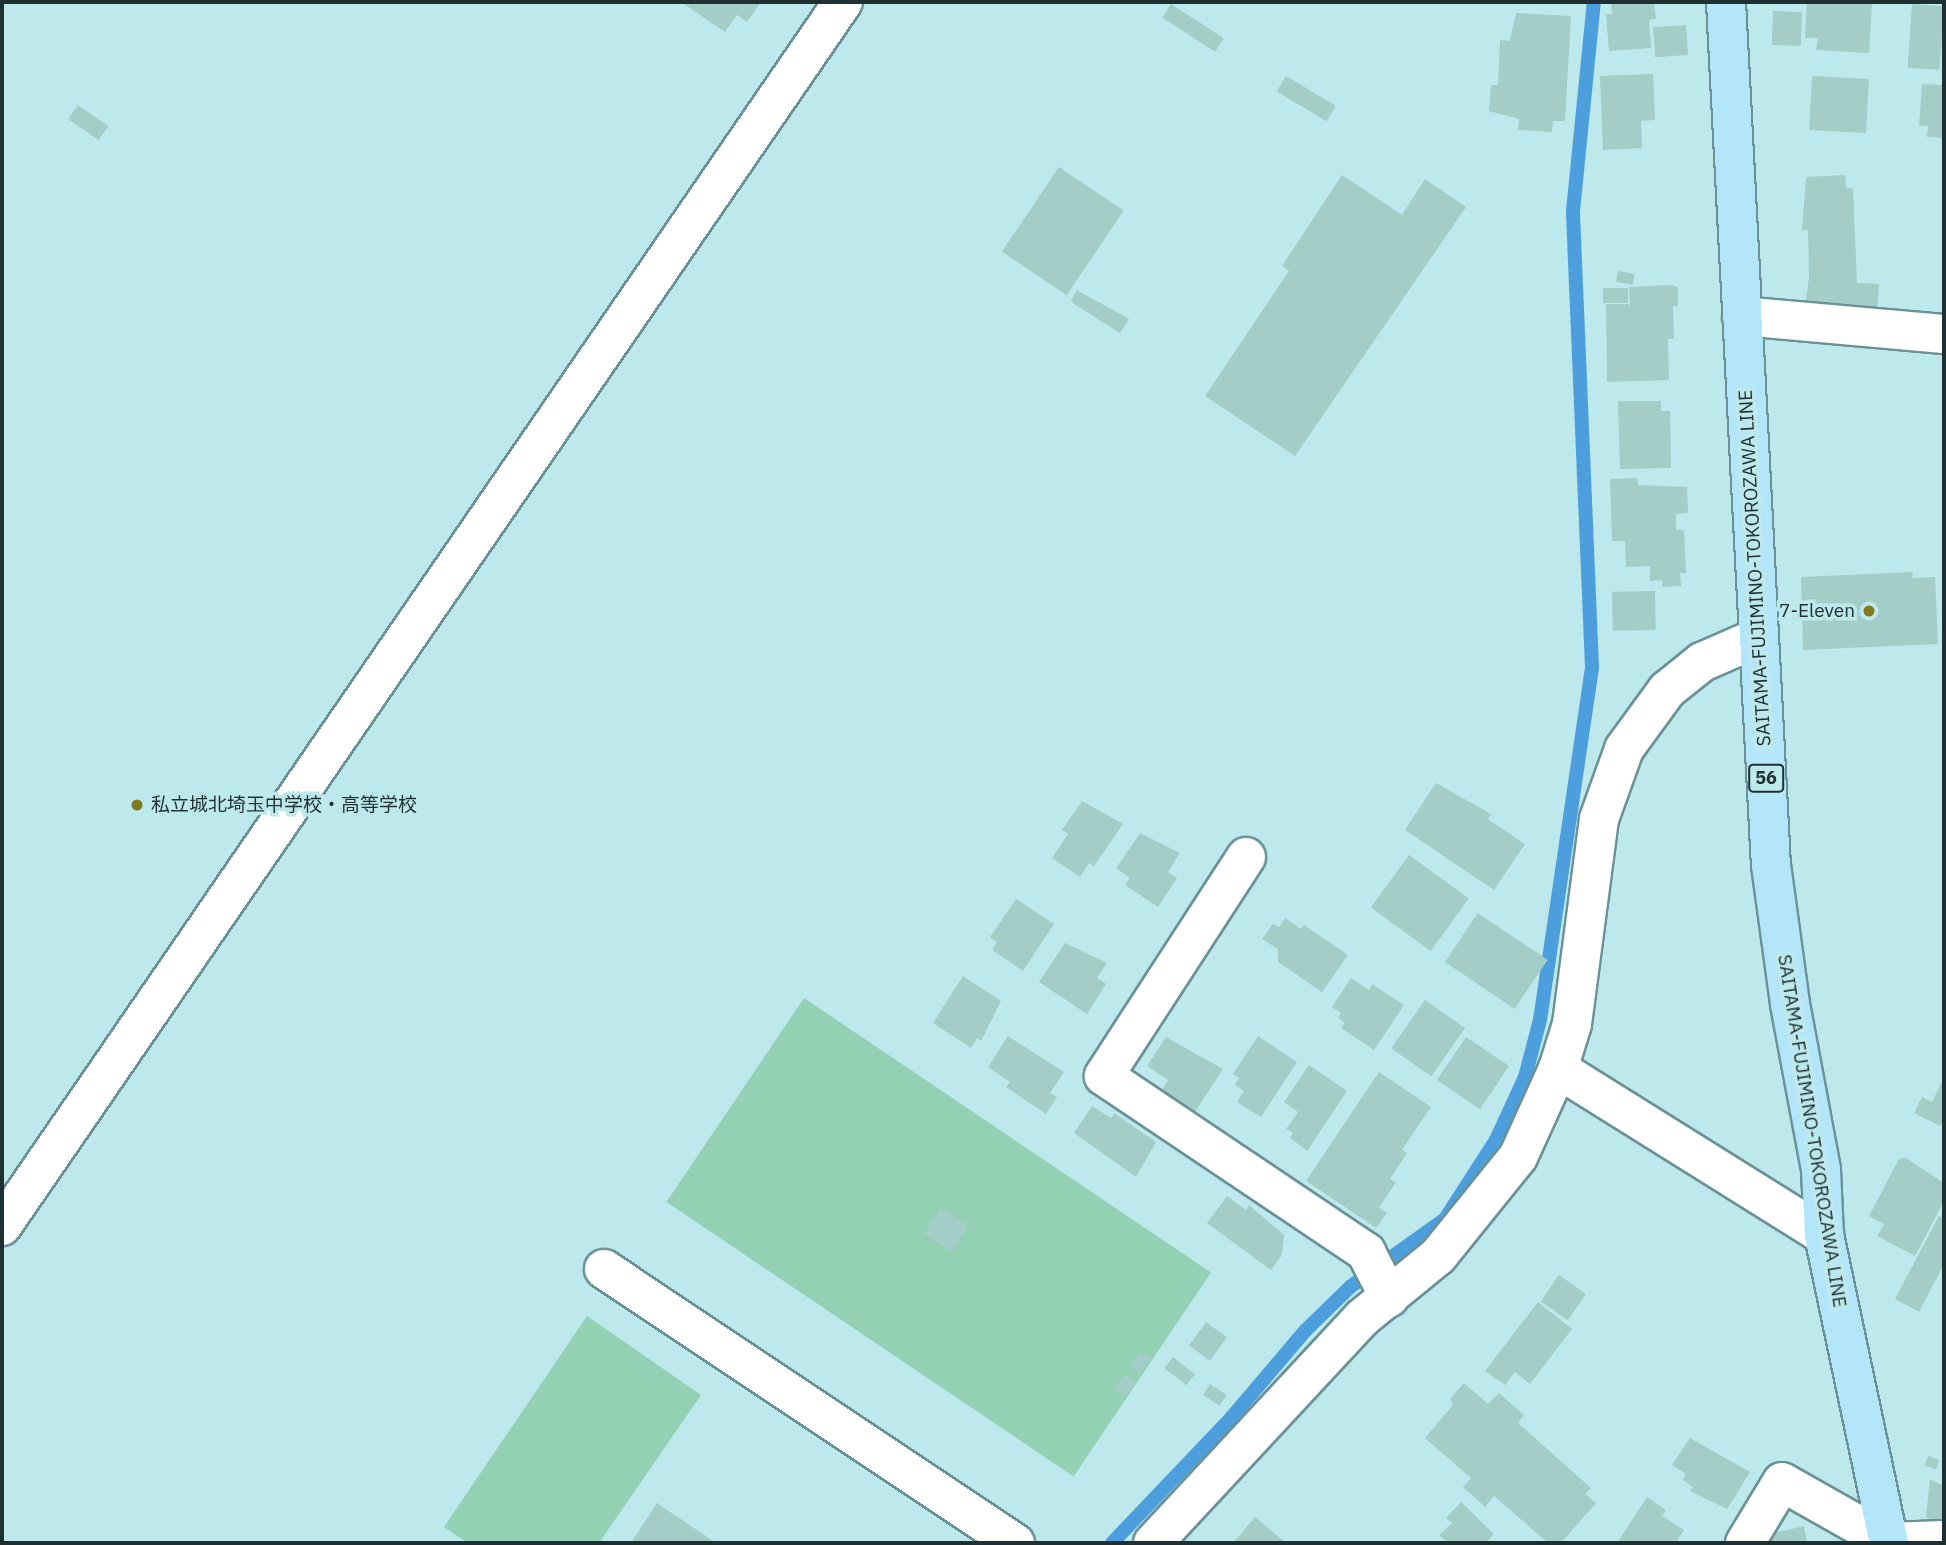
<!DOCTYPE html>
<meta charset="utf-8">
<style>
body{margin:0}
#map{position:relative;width:1946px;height:1545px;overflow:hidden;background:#bde9ed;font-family:"IBM Plex Sans","Noto Sans JP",sans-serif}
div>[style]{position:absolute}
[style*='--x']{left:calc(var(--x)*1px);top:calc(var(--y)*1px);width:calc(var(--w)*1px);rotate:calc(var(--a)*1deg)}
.green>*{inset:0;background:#93d0b4;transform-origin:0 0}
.stream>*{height:14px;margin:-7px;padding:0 7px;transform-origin:7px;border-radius:7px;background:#4d9edd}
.building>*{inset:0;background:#a3cdc6;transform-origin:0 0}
.roads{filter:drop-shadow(2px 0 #6a9297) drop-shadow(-2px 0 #6a9297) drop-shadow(0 2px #6a9297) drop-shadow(0 -2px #6a9297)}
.minor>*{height:38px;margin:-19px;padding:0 19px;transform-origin:19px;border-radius:19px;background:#fff}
.major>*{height:38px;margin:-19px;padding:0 19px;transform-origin:19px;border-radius:19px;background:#b3e6fa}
.dots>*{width:19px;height:19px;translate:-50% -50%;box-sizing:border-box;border:4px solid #bde9ed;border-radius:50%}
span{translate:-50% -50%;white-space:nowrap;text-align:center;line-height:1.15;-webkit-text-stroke:7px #bde9ed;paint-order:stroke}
.shield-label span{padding:2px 5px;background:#bde9ed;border:2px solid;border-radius:5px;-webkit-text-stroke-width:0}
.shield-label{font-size:18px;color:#1f3032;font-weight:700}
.street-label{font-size:19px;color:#1f3032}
.poi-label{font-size:19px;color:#1f3032}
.right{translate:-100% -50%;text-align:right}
.left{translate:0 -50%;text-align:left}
.frame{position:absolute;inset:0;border:4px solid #1f3032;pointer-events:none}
</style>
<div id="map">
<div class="green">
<i style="left:804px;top:998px;width:491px;height:246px;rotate:34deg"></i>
<i style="clip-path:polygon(587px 1316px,701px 1395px,599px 1543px,468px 1543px,444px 1527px)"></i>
</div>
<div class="stream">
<i style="--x:1112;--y:1543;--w:173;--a:-46.4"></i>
<i style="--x:1231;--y:1418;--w:116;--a:-49.6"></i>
<i style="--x:1306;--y:1330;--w:62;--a:-44.3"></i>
<i style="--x:1350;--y:1287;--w:117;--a:-35.6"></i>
<i style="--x:1445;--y:1219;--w:94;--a:-57.2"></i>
<i style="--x:1496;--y:1140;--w:69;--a:-65.3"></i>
<i style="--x:1525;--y:1077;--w:59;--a:-75.3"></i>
<i style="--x:1540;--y:1020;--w:357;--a:-81.6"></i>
<i style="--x:1592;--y:667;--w:456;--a:-92.4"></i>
<i style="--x:1573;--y:211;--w:210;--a:-84.3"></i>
</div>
<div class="building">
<i style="clip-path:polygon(681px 2px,761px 2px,747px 22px,737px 15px,725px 32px)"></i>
<i style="clip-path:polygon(1611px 2px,1654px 2px,1656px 19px,1649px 20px,1651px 48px,1609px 51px,1606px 14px,1612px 14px)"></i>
<i style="clip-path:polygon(1807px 2px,1872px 2px,1869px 53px,1816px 50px,1818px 38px,1805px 38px)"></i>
<i style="left:1171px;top:4px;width:63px;height:16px;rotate:33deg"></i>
<i style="left:1912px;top:4px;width:32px;height:64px;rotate:4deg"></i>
<i style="left:1773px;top:11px;width:29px;height:34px;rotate:2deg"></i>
<i style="clip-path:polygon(1516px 13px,1571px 16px,1565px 121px,1553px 121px,1552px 132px,1518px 130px,1519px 119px,1489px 111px,1491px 85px,1498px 85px,1500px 40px,1510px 41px)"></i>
<i style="left:1686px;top:25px;width:30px;height:33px;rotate:86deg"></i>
<i style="clip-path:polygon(1653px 74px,1655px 120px,1641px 121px,1642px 148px,1603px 150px,1600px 76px)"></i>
<i style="left:1286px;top:76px;width:58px;height:18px;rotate:31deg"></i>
<i style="left:1812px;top:76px;width:57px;height:54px;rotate:3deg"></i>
<i style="clip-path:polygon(1922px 84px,1944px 85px,1944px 138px,1927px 137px,1928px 126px,1919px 126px)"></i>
<i style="left:78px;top:105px;width:37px;height:17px;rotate:35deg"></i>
<i style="left:1059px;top:167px;width:78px;height:102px;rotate:34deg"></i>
<i style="clip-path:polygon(1342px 175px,1402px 215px,1425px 179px,1466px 207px,1295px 456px,1205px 396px,1289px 271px,1282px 266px)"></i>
<i style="clip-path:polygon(1845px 175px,1846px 188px,1853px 188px,1857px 283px,1879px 284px,1877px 314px,1805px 309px,1809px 277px,1808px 230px,1802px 230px,1806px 177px)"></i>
<i style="left:1618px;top:271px;width:17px;height:11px;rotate:10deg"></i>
<i style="clip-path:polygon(1672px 285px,1678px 287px,1678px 306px,1673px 306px,1674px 339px,1668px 339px,1669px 380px,1607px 382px,1606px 304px,1629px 304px,1630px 308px,1629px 287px)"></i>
<i style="left:1603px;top:288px;width:25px;height:15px"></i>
<i style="clip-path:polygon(1077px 290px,1129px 319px,1120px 333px,1074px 304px,1071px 300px)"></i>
<i style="clip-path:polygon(1618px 401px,1661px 401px,1661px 411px,1670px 411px,1671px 468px,1620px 469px)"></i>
<i style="clip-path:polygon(1637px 478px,1638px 485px,1687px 487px,1688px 513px,1676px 514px,1676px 530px,1684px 530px,1686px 573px,1680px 573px,1681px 586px,1662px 587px,1662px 580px,1650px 581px,1650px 566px,1626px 567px,1625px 541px,1612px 541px,1610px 479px)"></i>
<i style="clip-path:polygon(1913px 572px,1912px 578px,1935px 577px,1938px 644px,1803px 650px,1801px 577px)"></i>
<i style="left:1655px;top:591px;width:39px;height:43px;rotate:89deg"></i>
<i style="clip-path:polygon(1436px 783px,1491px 814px,1488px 819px,1525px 844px,1494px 890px,1405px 830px)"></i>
<i style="clip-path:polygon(1082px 801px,1123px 824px,1094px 866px,1089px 863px,1080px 877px,1052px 858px,1068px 834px,1062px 830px)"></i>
<i style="clip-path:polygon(1140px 833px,1180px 853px,1168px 872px,1177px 878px,1158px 907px,1125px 885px,1130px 878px,1116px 868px)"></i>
<i style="left:1409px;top:855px;width:74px;height:65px;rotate:36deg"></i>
<i style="clip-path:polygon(1016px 899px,1054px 924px,1023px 971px,992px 950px,997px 942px,990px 937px)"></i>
<i style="left:1478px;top:913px;width:84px;height:59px;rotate:34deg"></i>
<i style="clip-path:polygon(1285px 918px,1301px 929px,1304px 925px,1348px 955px,1322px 992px,1278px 962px,1278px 949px,1262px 939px,1273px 924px,1279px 927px)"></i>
<i style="clip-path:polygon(1065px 943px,1107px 963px,1097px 978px,1106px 984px,1087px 1014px,1039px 982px)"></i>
<i style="clip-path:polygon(963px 976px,1001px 1001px,981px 1041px,977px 1038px,971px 1048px,933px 1023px)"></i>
<i style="clip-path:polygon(1351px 978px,1369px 990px,1372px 984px,1404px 1005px,1374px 1050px,1341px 1028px,1345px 1023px,1338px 1018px,1341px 1013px,1332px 1007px)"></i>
<i style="left:1425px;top:1000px;width:49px;height:59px;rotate:35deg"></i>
<i style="clip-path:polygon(1008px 1036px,1064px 1072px,1050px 1093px,1057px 1097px,1046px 1114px,1006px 1087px,1010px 1082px,988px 1067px)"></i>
<i style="clip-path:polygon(1258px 1036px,1297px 1062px,1261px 1117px,1237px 1102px,1244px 1091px,1235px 1085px,1239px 1078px,1233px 1074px)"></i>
<i style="clip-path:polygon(1166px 1037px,1223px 1069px,1195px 1112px,1162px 1090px,1168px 1080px,1147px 1066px)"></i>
<i style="left:1466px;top:1037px;width:52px;height:52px;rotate:34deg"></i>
<i style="clip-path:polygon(1309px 1065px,1347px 1091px,1307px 1151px,1290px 1138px,1293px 1133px,1286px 1129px,1298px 1112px,1284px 1102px)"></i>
<i style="clip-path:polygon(1379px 1072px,1431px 1107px,1402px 1150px,1407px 1153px,1390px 1179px,1396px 1182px,1379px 1208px,1387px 1213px,1376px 1228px,1306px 1181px)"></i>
<i style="clip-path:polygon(1944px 1077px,1944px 1123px,1940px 1126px,1914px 1113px,1922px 1097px,1932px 1102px)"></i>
<i style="clip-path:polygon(1092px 1106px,1111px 1118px,1114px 1113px,1156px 1142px,1136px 1177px,1074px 1133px)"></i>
<i style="clip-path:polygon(1906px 1158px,1944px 1183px,1944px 1201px,1915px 1256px,1877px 1236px,1884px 1224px,1869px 1216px,1899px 1159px)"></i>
<i style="clip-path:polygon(1227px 1196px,1246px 1210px,1249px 1205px,1284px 1235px,1282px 1255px,1271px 1270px,1207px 1223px)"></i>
<i style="left:941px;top:1208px;width:33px;height:31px;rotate:33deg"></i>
<i style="clip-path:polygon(1939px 1216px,1944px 1218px,1944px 1264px,1919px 1312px,1895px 1299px)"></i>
<i style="left:1559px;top:1275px;width:33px;height:32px;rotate:35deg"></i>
<i style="clip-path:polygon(1538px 1302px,1572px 1329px,1530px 1384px,1515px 1372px,1505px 1385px,1485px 1371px)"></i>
<i style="left:1206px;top:1322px;width:26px;height:29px;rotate:36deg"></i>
<i style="clip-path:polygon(1140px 1352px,1151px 1359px,1140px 1373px,1131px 1366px)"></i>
<i style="left:1173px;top:1357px;width:28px;height:14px;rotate:38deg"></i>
<i style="left:1126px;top:1374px;width:13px;height:19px;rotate:39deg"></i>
<i style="clip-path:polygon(1464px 1383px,1488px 1404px,1499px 1393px,1524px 1415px,1518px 1423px,1591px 1488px,1585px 1494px,1596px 1503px,1561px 1543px,1548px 1543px,1494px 1496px,1485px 1507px,1463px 1487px,1471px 1478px,1425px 1438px,1453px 1405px,1450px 1399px)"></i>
<i style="left:1210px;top:1384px;width:20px;height:13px;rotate:33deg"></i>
<i style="clip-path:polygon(1690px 1438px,1750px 1472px,1727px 1509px,1690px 1491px,1693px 1487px,1683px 1480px,1686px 1474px,1672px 1465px)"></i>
<i style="left:1928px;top:1456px;width:12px;height:10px;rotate:20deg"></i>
<i style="clip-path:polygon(1930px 1479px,1944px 1486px,1944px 1527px,1926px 1517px)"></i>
<i style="clip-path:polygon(1647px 1497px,1666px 1510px,1662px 1516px,1684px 1530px,1676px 1543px,1617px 1543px)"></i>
<i style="clip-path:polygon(1461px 1502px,1494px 1534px,1486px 1543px,1448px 1543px,1439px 1535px,1452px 1523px,1446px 1518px)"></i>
<i style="clip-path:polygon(657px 1503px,716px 1543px,631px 1543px)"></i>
<i style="clip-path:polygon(1255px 1517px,1286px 1543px,1233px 1543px)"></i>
<i style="clip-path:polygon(1804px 1526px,1807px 1543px,1771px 1543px,1769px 1534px)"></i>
</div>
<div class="roads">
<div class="minor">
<i style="--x:1742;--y:316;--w:203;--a:5.1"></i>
<i style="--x:1246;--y:857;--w:261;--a:123"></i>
<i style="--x:1104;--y:1076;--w:316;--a:33.9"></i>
<i style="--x:1366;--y:1252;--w:51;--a:62.9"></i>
<i style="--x:1558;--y:1069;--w:314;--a:32"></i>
<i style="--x:2;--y:1226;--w:1485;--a:-55.51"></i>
<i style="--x:604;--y:1269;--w:494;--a:33.7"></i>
<i style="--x:1153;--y:1543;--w:307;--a:-47.1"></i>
<i style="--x:1362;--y:1318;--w:98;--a:-39.2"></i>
<i style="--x:1438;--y:1256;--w:127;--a:-51.1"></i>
<i style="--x:1518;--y:1157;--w:97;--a:-65.6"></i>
<i style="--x:1558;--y:1069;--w:47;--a:-72.7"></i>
<i style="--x:1572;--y:1024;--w:207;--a:-82.5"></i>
<i style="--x:1599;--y:819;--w:74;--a:-70.3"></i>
<i style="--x:1624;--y:749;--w:73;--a:-53.9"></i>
<i style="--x:1667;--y:690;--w:45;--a:-38.7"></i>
<i style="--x:1702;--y:662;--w:60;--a:-23.6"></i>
<i style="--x:1745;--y:1543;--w:71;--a:-58.8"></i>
<i style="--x:1782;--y:1482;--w:122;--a:29.5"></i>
<i style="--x:1888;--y:1542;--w:56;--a:-2"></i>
</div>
<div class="major">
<i style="--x:1726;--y:2;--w:864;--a:87.02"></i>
<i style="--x:1771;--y:865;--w:140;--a:82.2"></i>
<i style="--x:1790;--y:1004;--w:169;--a:79.4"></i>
<i style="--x:1821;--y:1170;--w:65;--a:87.4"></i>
<i style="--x:1824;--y:1235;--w:315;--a:78.1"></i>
</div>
</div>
<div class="dots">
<i style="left:1869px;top:611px;background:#80791e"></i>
<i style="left:137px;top:805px;background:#80791e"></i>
</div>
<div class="shield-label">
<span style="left:1766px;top:778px">56</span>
</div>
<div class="street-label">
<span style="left:1755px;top:568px;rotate:-93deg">SAITAMA-FUJIMINO-TOKOROZAWA LINE</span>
<span style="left:1812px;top:1131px;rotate:81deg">SAITAMA-FUJIMINO-TOKOROZAWA LINE</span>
</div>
<div class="poi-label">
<span class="right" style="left:1855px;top:611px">7-Eleven</span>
<span class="left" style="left:151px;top:805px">私立城北埼玉中学校・高等学校</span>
</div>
<div class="frame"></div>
</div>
